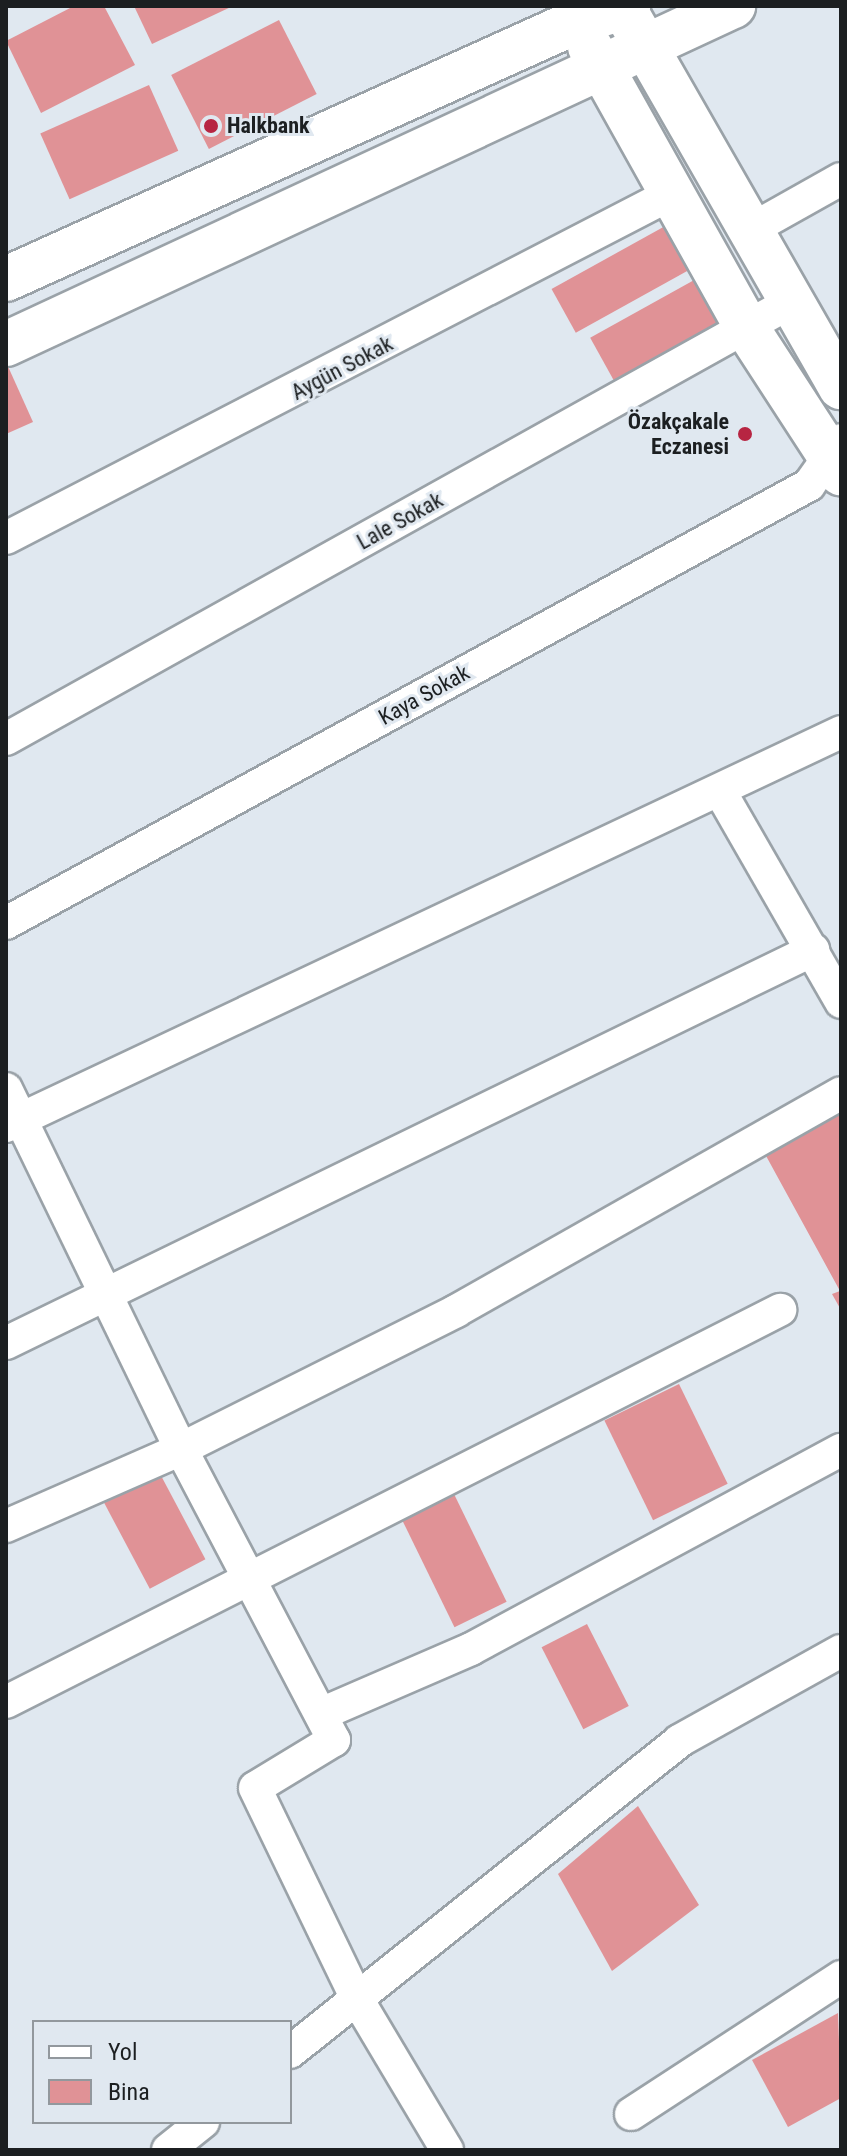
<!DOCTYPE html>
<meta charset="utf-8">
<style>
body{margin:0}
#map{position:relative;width:847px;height:2156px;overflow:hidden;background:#e0e8f0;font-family:"Roboto Condensed",sans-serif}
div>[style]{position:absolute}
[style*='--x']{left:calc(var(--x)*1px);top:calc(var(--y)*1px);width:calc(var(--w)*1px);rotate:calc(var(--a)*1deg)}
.building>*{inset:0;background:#e09296;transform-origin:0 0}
.roads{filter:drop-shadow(2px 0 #9aa2a8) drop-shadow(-2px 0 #9aa2a8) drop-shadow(0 2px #9aa2a8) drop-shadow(0 -2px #9aa2a8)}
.street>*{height:32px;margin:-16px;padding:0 16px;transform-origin:16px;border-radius:16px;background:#fff}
.secondary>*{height:44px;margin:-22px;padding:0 22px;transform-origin:22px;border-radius:22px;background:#fff}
.dots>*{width:22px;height:22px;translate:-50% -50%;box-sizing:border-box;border:4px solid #e0e8f0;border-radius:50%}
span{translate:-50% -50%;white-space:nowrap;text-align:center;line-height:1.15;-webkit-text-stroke:6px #e0e8f0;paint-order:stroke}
.poi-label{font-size:22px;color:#1c1f21;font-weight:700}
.left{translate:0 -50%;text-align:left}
.right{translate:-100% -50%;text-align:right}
.street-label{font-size:22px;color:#1c1f21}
.frame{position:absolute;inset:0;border:8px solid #1c1f21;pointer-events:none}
.legend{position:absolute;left:32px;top:2020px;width:260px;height:104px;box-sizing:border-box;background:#e0e8f0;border:2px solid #92989d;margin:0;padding:10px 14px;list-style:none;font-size:24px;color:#1c1f21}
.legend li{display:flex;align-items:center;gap:16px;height:40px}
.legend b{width:40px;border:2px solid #92989d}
</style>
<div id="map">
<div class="building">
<i style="clip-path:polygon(74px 6px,104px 6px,135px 65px,41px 113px,6px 41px)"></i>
<i style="clip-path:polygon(134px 6px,233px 6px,152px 44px)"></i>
<i style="left:279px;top:20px;width:83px;height:121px;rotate:63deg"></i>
<i style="left:149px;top:85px;width:72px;height:119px;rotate:66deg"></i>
<i style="left:667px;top:225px;width:50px;height:132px;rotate:61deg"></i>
<i style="left:696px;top:279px;width:54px;height:121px;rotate:61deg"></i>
<i style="clip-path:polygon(6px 362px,33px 422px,6px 434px)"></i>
<i style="clip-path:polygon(841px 1113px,841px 1310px,832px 1294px,840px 1291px,765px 1154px)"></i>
<i style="left:679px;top:1384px;width:111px;height:83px;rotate:64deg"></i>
<i style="left:158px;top:1470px;width:101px;height:63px;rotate:62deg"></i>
<i style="left:454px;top:1494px;width:120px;height:58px;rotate:64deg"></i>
<i style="left:587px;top:1624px;width:92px;height:51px;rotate:63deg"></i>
<i style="clip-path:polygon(638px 1806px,699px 1905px,612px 1971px,558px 1874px)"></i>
<i style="clip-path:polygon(838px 2013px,841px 2098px,788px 2127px,752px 2060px)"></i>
</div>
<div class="roads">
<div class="street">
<i style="--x:750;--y:230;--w:104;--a:-29.3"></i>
<i style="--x:6;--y:538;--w:753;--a:-27.35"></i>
<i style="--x:6;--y:739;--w:901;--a:-29.1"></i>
<i style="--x:721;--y:793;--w:241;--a:60.1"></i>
<i style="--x:6;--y:923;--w:915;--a:-28.61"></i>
<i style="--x:809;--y:485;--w:55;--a:-54.6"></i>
<i style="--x:6;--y:1089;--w:400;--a:64.1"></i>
<i style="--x:181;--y:1449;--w:329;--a:62.3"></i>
<i style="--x:334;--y:1740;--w:92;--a:148.7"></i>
<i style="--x:255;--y:1788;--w:234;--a:64.2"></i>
<i style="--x:357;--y:1999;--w:176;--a:59.2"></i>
<i style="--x:6;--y:1126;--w:923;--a:-25.26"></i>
<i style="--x:6;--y:1343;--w:898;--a:-25.97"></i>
<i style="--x:6;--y:1526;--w:191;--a:-23.7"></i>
<i style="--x:181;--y:1449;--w:308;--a:-26.6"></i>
<i style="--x:456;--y:1311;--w:442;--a:-29.5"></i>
<i style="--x:6;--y:1702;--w:868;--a:-26.86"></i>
<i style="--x:321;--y:1714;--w:163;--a:-23.4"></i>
<i style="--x:471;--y:1649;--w:420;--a:-28.3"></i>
<i style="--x:290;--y:2052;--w:498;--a:-38.6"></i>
<i style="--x:679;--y:1741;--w:185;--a:-29.1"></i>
<i style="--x:631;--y:2114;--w:251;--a:-33.1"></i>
<i style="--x:168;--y:2150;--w:45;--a:-38.7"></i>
</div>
<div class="secondary">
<i style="--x:631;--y:21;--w:422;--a:60.2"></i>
<i style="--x:590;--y:47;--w:324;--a:60.8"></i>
<i style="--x:748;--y:330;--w:171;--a:57"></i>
<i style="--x:6;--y:279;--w:620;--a:-24.29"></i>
<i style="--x:571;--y:24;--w:60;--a:-17.5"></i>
<i style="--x:6;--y:344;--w:802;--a:-24.93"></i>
</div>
</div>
<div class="dots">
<i style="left:211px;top:126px;background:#b72542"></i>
<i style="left:745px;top:434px;background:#b72542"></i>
</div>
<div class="poi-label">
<span class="left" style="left:227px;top:126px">Halkbank</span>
<span class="right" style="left:729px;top:434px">Özakçakale<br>Eczanesi</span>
</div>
<div class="street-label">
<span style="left:342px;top:368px;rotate:-28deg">Aygün Sokak</span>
<span style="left:400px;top:521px;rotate:-29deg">Lale Sokak</span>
<span style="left:424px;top:695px;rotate:-29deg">Kaya Sokak</span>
</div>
<div class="frame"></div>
<ul class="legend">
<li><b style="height:10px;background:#fff"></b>Yol</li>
<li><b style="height:22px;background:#e09296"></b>Bina</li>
</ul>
</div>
